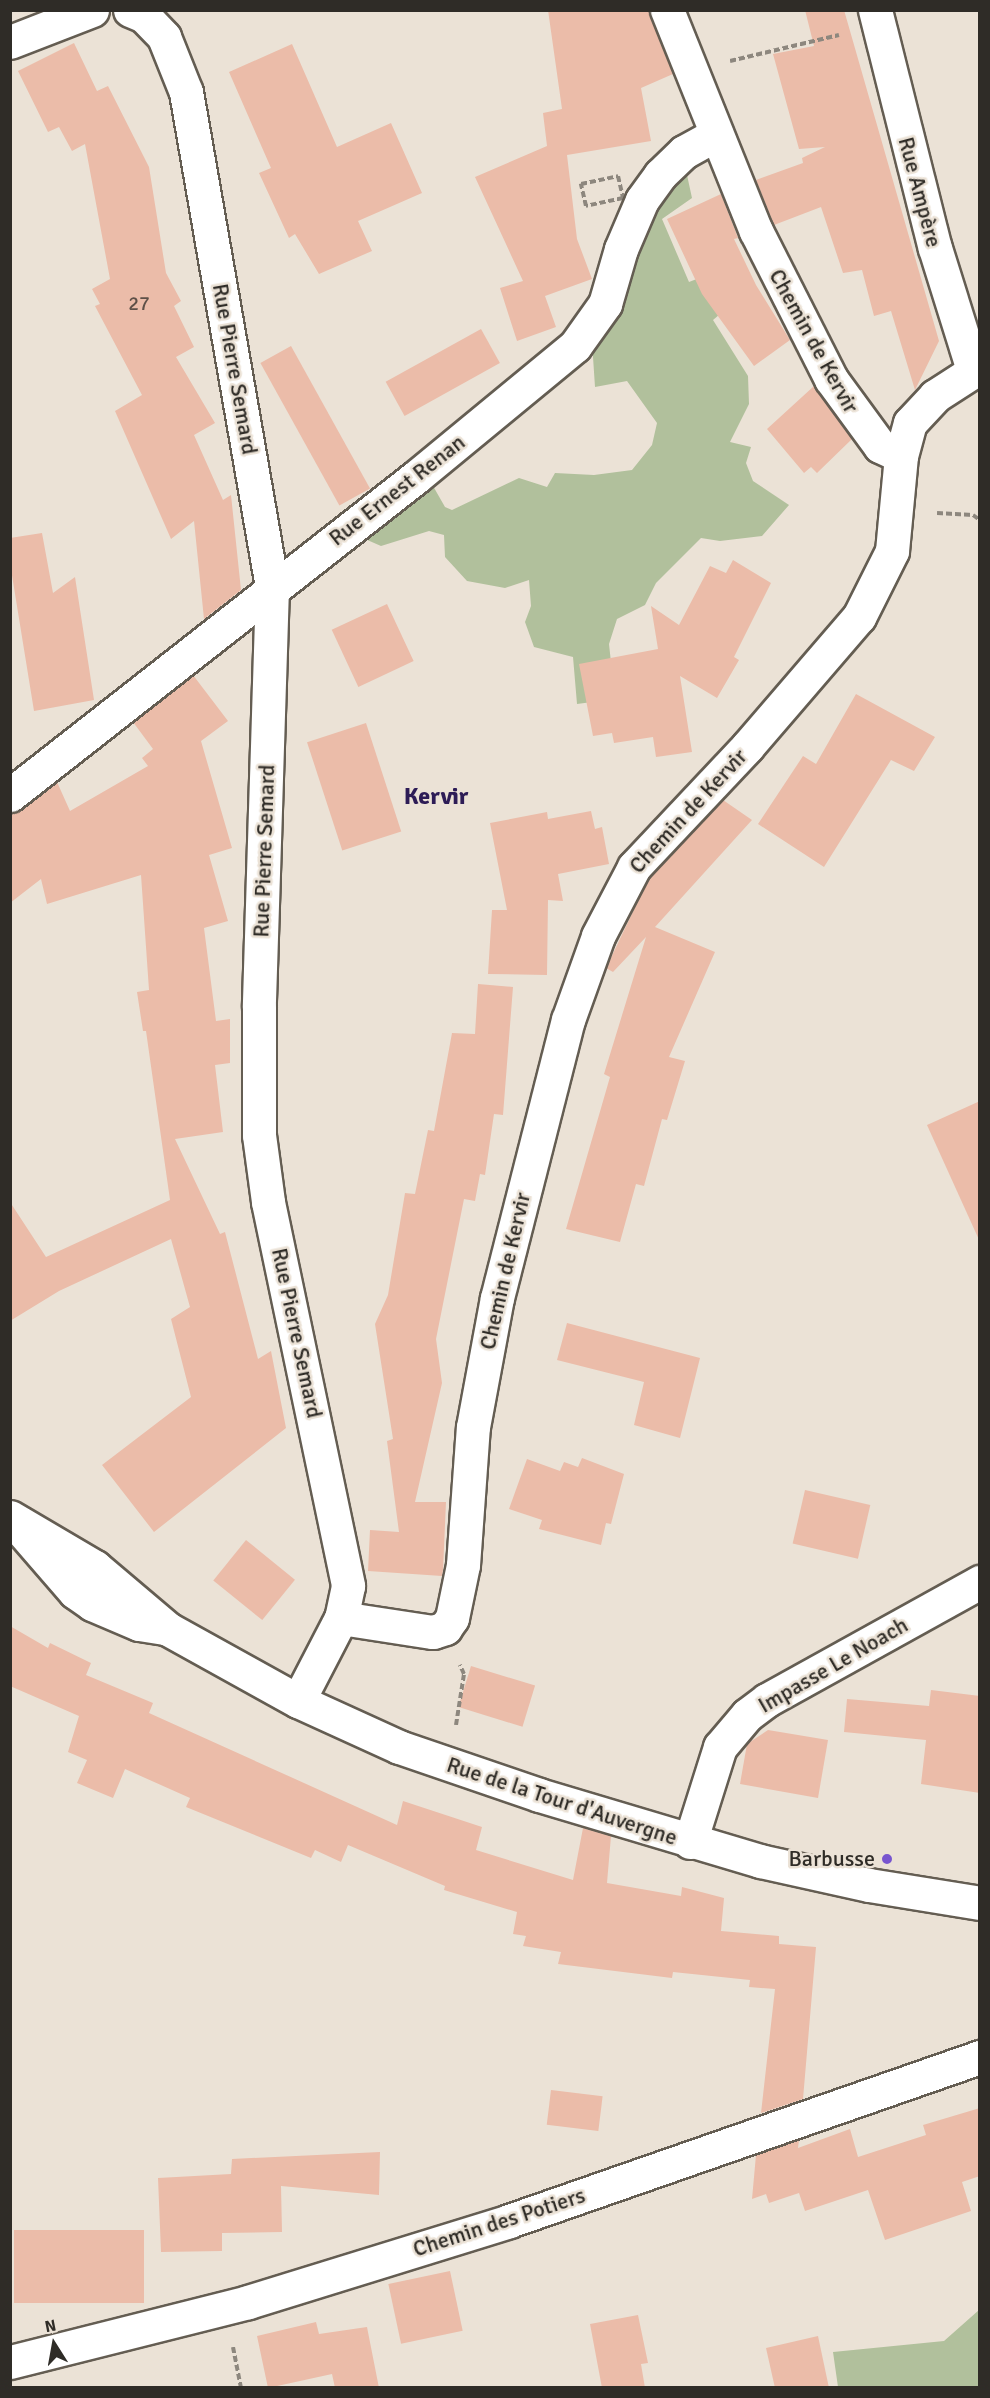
<!DOCTYPE html>
<meta charset="utf-8">
<style>
body{margin:0}
#map{position:relative;width:990px;height:2398px;overflow:hidden;background:#ebe2d6;font-family:Signika,sans-serif}
div>[style]{position:absolute}
[style*='--x']{left:calc(var(--x)*1px);top:calc(var(--y)*1px);width:calc(var(--w)*1px);rotate:calc(var(--a)*1deg)}
.green>*{inset:0;background:#b1c09c}
.building>*{inset:0;background:#ebbca9;transform-origin:0 0}
.path>*{height:4px;margin-top:-2px;transform-origin:0;background:repeating-linear-gradient(90deg,#8d877e 0 6px,transparent 0 9px)}
.roads{filter:drop-shadow(2px 0 #645d52) drop-shadow(-2px 0 #645d52) drop-shadow(0 2px #645d52) drop-shadow(0 -2px #645d52)}
.minor>*{height:33px;margin:-16.5px;padding:0 16.5px;transform-origin:16.5px;border-radius:16.5px;background:#fff}
.dots>*{width:16px;height:16px;translate:-50% -50%;box-sizing:border-box;border:3px solid #ebe2d6;border-radius:50%}
span{translate:-50% -50%;white-space:nowrap;text-align:center;line-height:1.15;-webkit-text-stroke:5px #ebe2d6;paint-order:stroke}
.number-label{font-size:20px;color:#5e5048}
.number-label span{-webkit-text-stroke-width:0}
.street-label{font-size:22px;color:#2f2c27}
.poi-label{font-size:22px;color:#2f2c27}
.right{translate:-100% -50%;text-align:right}
.neighbourhood-label{font-size:24px;color:#2d1c56;font-weight:700}
.frame{position:absolute;inset:0;border:12px solid #2f2c27;pointer-events:none}
.north{position:absolute;left:24px;top:2314px;width:60px;height:60px;-webkit-text-stroke:4px #ebe2d6;paint-order:stroke;rotate:349deg;font-size:16px;font-weight:700;line-height:24px;text-align:center;color:#2f2c27}
.north::after{content:'';display:block;margin:auto;width:21px;height:27px;background:#2f2c27;clip-path:polygon(50% 0,100% 100%,50% 72%,0 100%)}
</style>
<div id="map">
<div class="green">
<i style="clip-path:polygon(687px 175px,692px 198px,662px 219px,689px 282px,730px 266px,746px 292px,713px 320px,748px 376px,749px 404px,730px 442px,751px 447px,746px 463px,753px 481px,789px 505px,762px 536px,720px 541px,701px 538px,656px 583px,645px 605px,617px 619px,609px 644px,615px 699px,577px 704px,573px 657px,534px 647px,525px 622px,531px 606px,529px 580px,505px 588px,467px 581px,445px 557px,444px 535px,429px 531px,381px 546px,365px 539px,433px 486px,445px 507px,452px 510px,519px 478px,547px 487px,555px 473px,594px 475px,632px 470px,652px 445px,657px 423px,627px 381px,595px 387px,592px 342px,662px 189px)"></i>
<i style="clip-path:polygon(979px 2310px,979px 2387px,838px 2387px,833px 2352px,944px 2341px)"></i>
</div>
<div class="building">
<i style="clip-path:polygon(548px 10px,649px 10px,673px 74px,641px 88px,651px 141px,567px 155px,577px 239px,592px 279px,545px 296px,556px 327px,517px 341px,500px 288px,523px 281px,475px 177px,547px 146px,543px 113px,562px 109px)"></i>
<i style="clip-path:polygon(805px 10px,844px 10px,939px 341px,915px 390px,891px 311px,874px 316px,862px 270px,843px 273px,821px 207px,774px 225px,756px 180px,803px 163px,802px 158px,825px 147px,799px 149px,773px 54px,814px 46px)"></i>
<i style="clip-path:polygon(74px 43px,97px 91px,108px 86px,149px 167px,166px 273px,181px 301px,174px 306px,194px 347px,176px 357px,215px 423px,194px 435px,223px 500px,231px 495px,241px 590px,204px 619px,194px 521px,171px 539px,115px 411px,142px 395px,95px 306px,100px 304px,92px 289px,110px 279px,85px 144px,72px 151px,59px 127px,48px 132px,18px 71px)"></i>
<i style="clip-path:polygon(292px 44px,337px 147px,391px 123px,422px 193px,358px 221px,372px 251px,319px 274px,295px 234px,289px 238px,259px 173px,271px 168px,229px 72px)"></i>
<i style="clip-path:polygon(721px 194px,738px 238px,734px 239px,756px 285px,790px 340px,754px 366px,702px 294px,667px 219px)"></i>
<i style="left:481px;top:329px;width:39px;height:109px;rotate:61deg"></i>
<i style="left:291px;top:346px;width:163px;height:35px;rotate:61deg"></i>
<i style="clip-path:polygon(814px 386px,852px 439px,817px 473px,811px 467px,804px 473px,767px 429px)"></i>
<i style="clip-path:polygon(42px 533px,53px 593px,75px 577px,94px 700px,34px 711px,10px 563px,10px 538px)"></i>
<i style="clip-path:polygon(733px 560px,771px 583px,734px 657px,739px 660px,717px 698px,680px 676px,692px 752px,656px 757px,653px 737px,614px 743px,612px 733px,593px 736px,579px 664px,658px 649px,651px 606px,679px 625px,710px 566px,726px 573px)"></i>
<i style="left:387px;top:604px;width:63px;height:61px;rotate:65deg"></i>
<i style="clip-path:polygon(193px 675px,228px 721px,201px 741px,232px 848px,209px 855px,228px 921px,204px 928px,216px 1021px,230px 1019px,230px 1063px,215px 1065px,223px 1132px,175px 1139px,220px 1234px,225px 1232px,258px 1359px,271px 1351px,286px 1428px,154px 1532px,102px 1465px,191px 1397px,171px 1319px,190px 1307px,171px 1239px,59px 1291px,10px 1321px,10px 1202px,46px 1257px,170px 1200px,146px 1031px,143px 1031px,137px 992px,149px 990px,141px 875px,47px 904px,41px 879px,10px 903px,10px 816px,57px 782px,70px 811px,148px 766px,142px 758px,153px 749px,133px 722px)"></i>
<i style="clip-path:polygon(856px 694px,935px 737px,914px 771px,891px 760px,824px 867px,758px 824px,803px 756px,816px 764px)"></i>
<i style="left:366px;top:723px;width:114px;height:62px;rotate:72deg"></i>
<i style="clip-path:polygon(723px 800px,752px 820px,655px 927px,715px 952px,669px 1057px,685px 1061px,667px 1120px,662px 1119px,644px 1186px,636px 1184px,620px 1242px,566px 1229px,610px 1077px,604px 1074px,646px 937px,613px 972px,606px 968px,608px 964px,649px 878px)"></i>
<i style="clip-path:polygon(591px 811px,595px 829px,602px 827px,609px 864px,558px 874px,563px 901px,548px 900px,547px 975px,488px 974px,492px 910px,507px 910px,490px 823px,547px 812px,548px 819px)"></i>
<i style="clip-path:polygon(478px 984px,513px 987px,503px 1115px,494px 1114px,485px 1175px,480px 1174px,475px 1201px,464px 1199px,436px 1339px,442px 1383px,415px 1502px,446px 1502px,443px 1570px,442px 1576px,368px 1571px,370px 1530px,399px 1532px,387px 1441px,393px 1439px,375px 1324px,388px 1295px,405px 1193px,415px 1194px,428px 1130px,434px 1131px,452px 1033px,475px 1034px)"></i>
<i style="clip-path:polygon(980px 1101px,980px 1242px,927px 1125px)"></i>
<i style="clip-path:polygon(567px 1323px,700px 1358px,680px 1438px,634px 1425px,644px 1382px,557px 1360px)"></i>
<i style="clip-path:polygon(582px 1458px,624px 1474px,611px 1524px,606px 1523px,601px 1545px,539px 1529px,542px 1520px,509px 1509px,527px 1459px,560px 1471px,564px 1462px,578px 1467px)"></i>
<i style="left:805px;top:1490px;width:67px;height:55px;rotate:13deg"></i>
<i style="left:246px;top:1540px;width:63px;height:52px;rotate:39deg"></i>
<i style="clip-path:polygon(10px 1626px,48px 1648px,50px 1643px,91px 1663px,86px 1675px,153px 1703px,149px 1713px,397px 1825px,403px 1801px,482px 1827px,476px 1850px,573px 1880px,583px 1828px,611px 1836px,607px 1883px,681px 1896px,682px 1887px,724px 1898px,721px 1931px,779px 1936px,779px 1944px,816px 1947px,803px 2099px,761px 2113px,775px 1989px,749px 1987px,750px 1980px,673px 1972px,672px 1978px,558px 1964px,561px 1952px,523px 1946px,526px 1936px,513px 1934px,517px 1912px,444px 1890px,445px 1886px,348px 1845px,341px 1862px,315px 1850px,311px 1858px,186px 1807px,190px 1798px,125px 1769px,113px 1798px,77px 1783px,87px 1760px,68px 1752px,79px 1716px,10px 1686px)"></i>
<i style="left:471px;top:1666px;width:67px;height:43px;rotate:17deg"></i>
<i style="clip-path:polygon(931px 1690px,980px 1696px,980px 1793px,921px 1784px,926px 1740px,844px 1732px,847px 1699px,929px 1706px)"></i>
<i style="clip-path:polygon(768px 1730px,828px 1740px,818px 1798px,740px 1784px,747px 1744px)"></i>
<i style="left:551px;top:2090px;width:52px;height:35px;rotate:7deg"></i>
<i style="clip-path:polygon(980px 2108px,980px 2176px,962px 2182px,971px 2211px,885px 2240px,868px 2190px,805px 2211px,799px 2193px,769px 2203px,766px 2194px,752px 2199px,756px 2155px,799px 2140px,798px 2148px,850px 2129px,858px 2157px,926px 2135px,923px 2125px)"></i>
<i style="clip-path:polygon(380px 2152px,379px 2195px,281px 2186px,282px 2232px,222px 2233px,222px 2251px,161px 2252px,158px 2178px,231px 2174px,232px 2159px)"></i>
<i style="left:14px;top:2230px;width:130px;height:73px"></i>
<i style="left:450px;top:2271px;width:61px;height:63px;rotate:78deg"></i>
<i style="clip-path:polygon(638px 2315px,648px 2363px,641px 2364px,645px 2388px,602px 2388px,590px 2324px)"></i>
<i style="clip-path:polygon(316px 2322px,319px 2334px,367px 2327px,379px 2388px,335px 2388px,332px 2374px,268px 2388px,257px 2336px)"></i>
<i style="clip-path:polygon(818px 2336px,829px 2388px,775px 2388px,766px 2348px)"></i>
</div>
<div class="path">
<i style="--x:730;--y:61;--w:112;--a:-13.4"></i>
<i style="--x:618;--y:176;--w:23;--a:77"></i>
<i style="--x:623;--y:198;--w:38;--a:168"></i>
<i style="--x:586;--y:206;--w:23;--a:-103"></i>
<i style="--x:581;--y:184;--w:38;--a:-12"></i>
<i style="--x:937;--y:513;--w:36;--a:3"></i>
<i style="--x:973;--y:515;--w:9;--a:36"></i>
<i style="--x:456;--y:1725;--w:52;--a:-81.1"></i>
<i style="--x:464;--y:1674;--w:10;--a:-114"></i>
<i style="--x:233;--y:2347;--w:42;--a:79"></i>
</div>
<div class="roads">
<div class="minor">
<i style="--x:130;--y:10;--w:15;--a:23"></i>
<i style="--x:144;--y:16;--w:29;--a:46"></i>
<i style="--x:164;--y:37;--w:59;--a:68.2"></i>
<i style="--x:186;--y:92;--w:502;--a:80.14"></i>
<i style="--x:272;--y:587;--w:420;--a:91.8"></i>
<i style="--x:259;--y:1007;--w:128;--a:90"></i>
<i style="--x:259;--y:1135;--w:68;--a:82.3"></i>
<i style="--x:268;--y:1202;--w:392;--a:78.2"></i>
<i style="--x:348;--y:1586;--w:33;--a:102"></i>
<i style="--x:341;--y:1618;--w:93;--a:117.4"></i>
<i style="--x:667;--y:10;--w:238;--a:68.1"></i>
<i style="--x:756;--y:231;--w:166;--a:63.1"></i>
<i style="--x:831;--y:379;--w:83;--a:53.8"></i>
<i style="--x:880;--y:446;--w:23;--a:25"></i>
<i style="--x:875;--y:10;--w:245;--a:75.9"></i>
<i style="--x:935;--y:248;--w:128;--a:72.7"></i>
<i style="--x:10;--y:42;--w:88;--a:-21.3"></i>
<i style="--x:10;--y:795;--w:516;--a:-38.07"></i>
<i style="--x:416;--y:477;--w:206;--a:-39.5"></i>
<i style="--x:575;--y:346;--w:52;--a:-54.5"></i>
<i style="--x:605;--y:304;--w:57;--a:-73.8"></i>
<i style="--x:621;--y:249;--w:53;--a:-66.8"></i>
<i style="--x:642;--y:200;--w:31;--a:-54"></i>
<i style="--x:660;--y:175;--w:33;--a:-44"></i>
<i style="--x:684;--y:152;--w:37;--a:-29"></i>
<i style="--x:10;--y:1517;--w:99;--a:30.5"></i>
<i style="--x:95;--y:1567;--w:96;--a:40.3"></i>
<i style="--x:168;--y:1629;--w:149;--a:29"></i>
<i style="--x:298;--y:1701;--w:111;--a:24.5"></i>
<i style="--x:399;--y:1747;--w:148;--a:18.9"></i>
<i style="--x:539;--y:1795;--w:231;--a:16.6"></i>
<i style="--x:760;--y:1861;--w:112;--a:12.4"></i>
<i style="--x:869;--y:1885;--w:112;--a:9.2"></i>
<i style="--x:23;--y:1532;--w:79;--a:49.1"></i>
<i style="--x:75;--y:1592;--w:21;--a:35"></i>
<i style="--x:92;--y:1604;--w:51;--a:23.1"></i>
<i style="--x:139;--y:1624;--w:24;--a:9"></i>
<i style="--x:341;--y:1618;--w:93;--a:8.7"></i>
<i style="--x:433;--y:1632;--w:13;--a:-18"></i>
<i style="--x:445;--y:1628;--w:12;--a:-55"></i>
<i style="--x:452;--y:1618;--w:54;--a:-78.3"></i>
<i style="--x:463;--y:1565;--w:138;--a:-85.9"></i>
<i style="--x:473;--y:1427;--w:131;--a:-79.5"></i>
<i style="--x:497;--y:1298;--w:287;--a:-75.7"></i>
<i style="--x:568;--y:1020;--w:89;--a:-70.3"></i>
<i style="--x:598;--y:936;--w:78;--a:-62.4"></i>
<i style="--x:634;--y:867;--w:165;--a:-46.7"></i>
<i style="--x:747;--y:747;--w:172;--a:-49.3"></i>
<i style="--x:859;--y:617;--w:74;--a:-63.4"></i>
<i style="--x:892;--y:551;--w:95;--a:-84.6"></i>
<i style="--x:901;--y:456;--w:34;--a:-75"></i>
<i style="--x:910;--y:423;--w:37;--a:-47"></i>
<i style="--x:935;--y:396;--w:54;--a:-32.8"></i>
<i style="--x:690;--y:1842;--w:100;--a:-72.5"></i>
<i style="--x:720;--y:1747;--w:42;--a:-49.8"></i>
<i style="--x:747;--y:1715;--w:25;--a:-37"></i>
<i style="--x:767;--y:1700;--w:244;--a:-29"></i>
<i style="--x:10;--y:2362;--w:245;--a:-14.1"></i>
<i style="--x:248;--y:2302;--w:273;--a:-17.2"></i>
<i style="--x:509;--y:2221;--w:499;--a:-19.2"></i>
</div>
</div>
<div class="dots">
<i style="left:887px;top:1859px;background:#7855cf"></i>
</div>
<div class="number-label">
<span style="left:139px;top:303px">27</span>
</div>
<div class="street-label">
<span style="left:920px;top:192px;rotate:75deg">Rue Ampère</span>
<span style="left:814px;top:341px;rotate:61deg">Chemin de Kervir</span>
<span style="left:235px;top:369px;rotate:80deg">Rue Pierre Semard</span>
<span style="left:397px;top:490px;rotate:-38deg">Rue Ernest Renan</span>
<span style="left:688px;top:811px;rotate:-47deg">Chemin de Kervir</span>
<span style="left:264px;top:851px;rotate:-88deg">Rue Pierre Semard</span>
<span style="left:505px;top:1271px;rotate:-77deg">Chemin de Kervir</span>
<span style="left:297px;top:1333px;rotate:78deg">Rue Pierre Semard</span>
<span style="left:833px;top:1665px;rotate:-30deg">Impasse Le Noach</span>
<span style="left:562px;top:1801px;rotate:18deg">Rue de la Tour d'Auvergne</span>
<span style="left:499px;top:2222px;rotate:-18deg">Chemin des Potiers</span>
</div>
<div class="poi-label">
<span class="right" style="left:875px;top:1859px">Barbusse</span>
</div>
<div class="neighbourhood-label">
<span style="left:436px;top:797px">Kervir</span>
</div>
<div class="frame"></div>
<div class="north">N</div>
</div>
